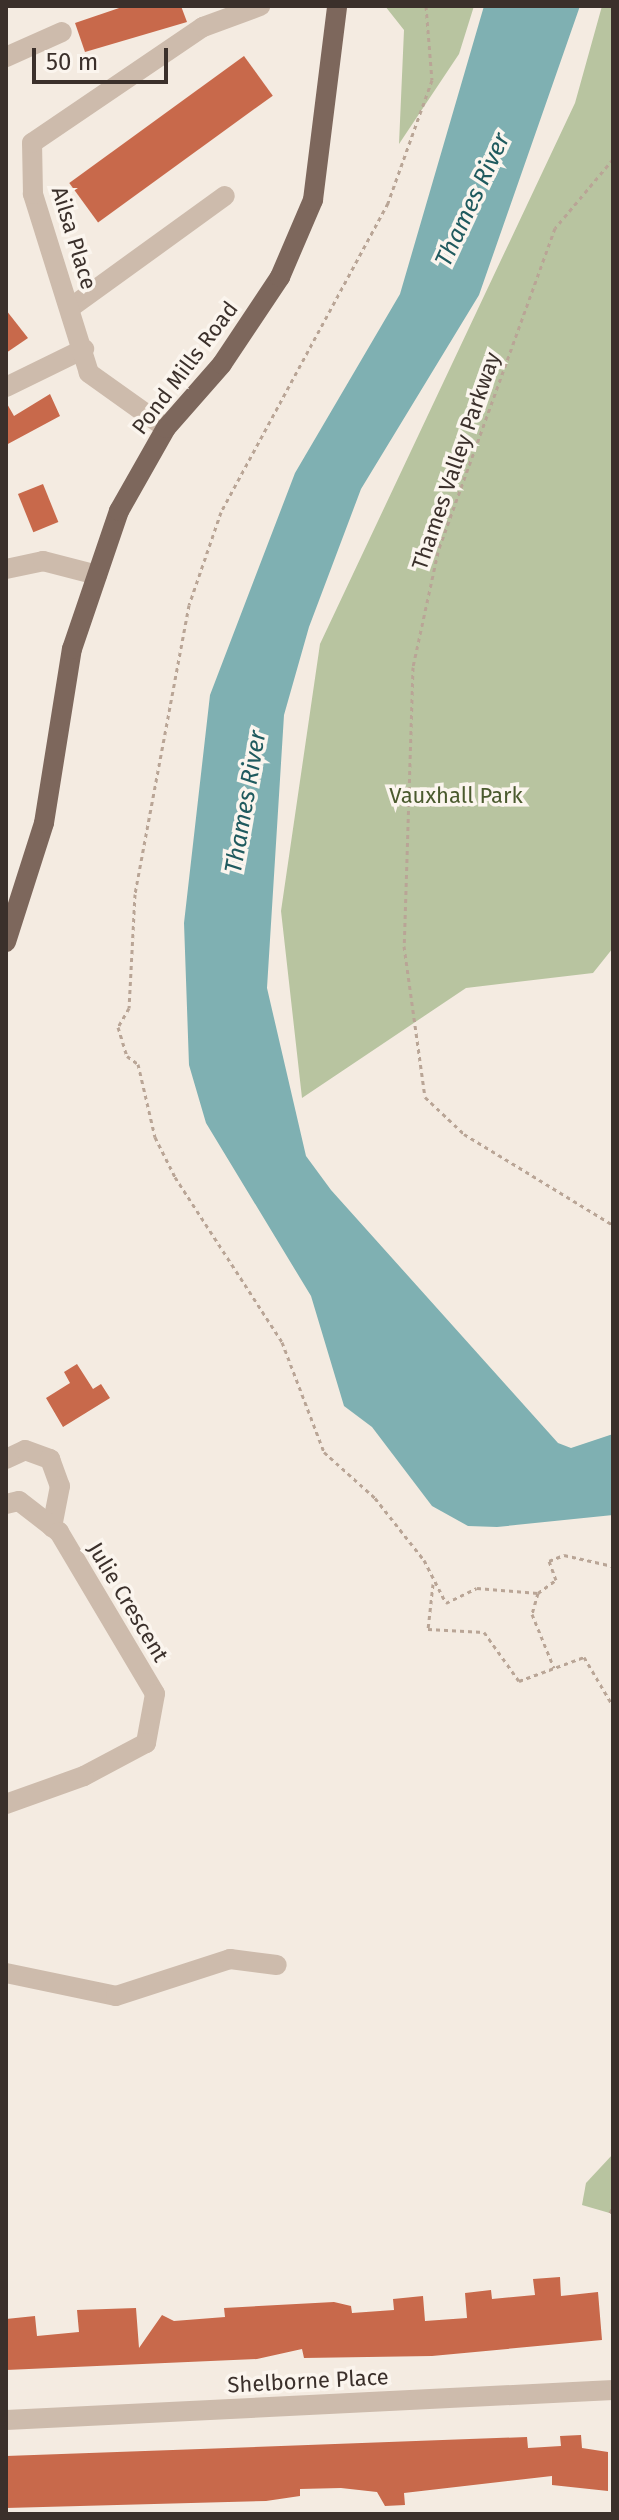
<!DOCTYPE html>
<style>
body{margin:0}
#map{position:relative;width:619px;height:2520px;overflow:hidden;background:#f4ebe1;font-family:"Fira Sans",sans-serif}
div>[style]{position:absolute}
[style*='--x']{left:calc(var(--x)*1px);top:calc(var(--y)*1px);width:calc(var(--w)*1px);rotate:calc(var(--a)*1deg)}
.green>*{inset:0;background:#b8c4a0}
.water>*{inset:0;background:#7fb0b2}
.building>*{inset:0;background:#c8694b;transform-origin:0 0}
.path>*{height:3px;margin-top:-1.5px;transform-origin:0;background:repeating-linear-gradient(90deg,#b9a596 0 4px,transparent 0 8px)}
.minor>*{height:20px;margin:-10px;padding:0 10px;transform-origin:10px;border-radius:10px;background:#cdbbac}
.major>*{height:20px;margin:-10px;padding:0 10px;transform-origin:10px;border-radius:10px;background:#7d675c}
span{translate:-50% -50%;white-space:nowrap;text-align:center;line-height:1.15;-webkit-text-stroke:7px #fbf5ee;paint-order:stroke}
.street-label{font-size:22px;color:#3b302b}
.park-label{font-size:22px;color:#4a5a2e}
.water-label{font-size:24px;color:#1f5a5e;font-style:italic}
.frame{position:absolute;inset:0;border:8px solid #3b302b;pointer-events:none}
.scale{position:absolute;left:32px;top:48px;width:136px;height:36px;box-sizing:border-box;border:4px solid #3b302b;border-top:0;padding-left:10px;font-size:24px;line-height:28px;white-space:nowrap;color:#3b302b;-webkit-text-stroke:6px #fbf5ee;paint-order:stroke}
</style>
<div id="map">
<div class="green">
<i style="clip-path:polygon(385px 6px,474px 6px,459px 54px,399px 144px,404px 30px)"></i>
<i style="clip-path:polygon(602px 6px,613px 6px,613px 948px,593px 973px,466px 988px,302px 1098px,281px 911px,320px 644px,575px 103px)"></i>
<i style="clip-path:polygon(613px 2154px,613px 2214px,582px 2205px,586px 2183px)"></i>
</div>
<div class="water">
<i style="clip-path:polygon(484px 6px,580px 6px,479px 295px,361px 489px,309px 627px,284px 715px,267px 988px,306px 1156px,331px 1190px,558px 1443px,571px 1448px,613px 1434px,613px 1515px,497px 1527px,468px 1526px,432px 1506px,372px 1427px,344px 1406px,311px 1296px,206px 1123px,189px 1065px,184px 923px,210px 695px,295px 473px,400px 294px)"></i>
</div>
<div class="building">
<i style="clip-path:polygon(125px 6px,181px 6px,187px 22px,85px 52px,75px 23px)"></i>
<i style="left:244px;top:56px;width:49px;height:216px;rotate:54deg"></i>
<i style="clip-path:polygon(6px 310px,28px 338px,6px 353px)"></i>
<i style="clip-path:polygon(50px 394px,60px 416px,6px 445px,6px 402px,14px 416px)"></i>
<i style="left:43px;top:484px;width:41px;height:27px;rotate:68deg"></i>
<i style="clip-path:polygon(77px 1364px,93px 1389px,101px 1384px,110px 1398px,63px 1427px,46px 1398px,70px 1383px,64px 1372px)"></i>
<i style="clip-path:polygon(560px 2277px,561px 2296px,598px 2292px,602px 2340px,432px 2356px,304px 2358px,302px 2349px,257px 2359px,6px 2370px,6px 2319px,35px 2316px,37px 2336px,79px 2332px,77px 2310px,136px 2308px,139px 2348px,162px 2315px,174px 2321px,225px 2317px,224px 2308px,334px 2302px,351px 2306px,352px 2313px,394px 2310px,393px 2299px,423px 2296px,425px 2321px,467px 2318px,465px 2293px,491px 2290px,492px 2299px,535px 2295px,533px 2279px)"></i>
<i style="clip-path:polygon(581px 2435px,582px 2448px,608px 2452px,608px 2491px,552px 2485px,552px 2476px,404px 2493px,405px 2505px,385px 2506px,377px 2492px,341px 2488px,300px 2489px,300px 2496px,266px 2501px,6px 2508px,6px 2456px,527px 2437px,528px 2448px,561px 2446px,560px 2436px)"></i>
</div>
<div class="path">
<i style="--x:426;--y:6;--w:74;--a:85.4"></i>
<i style="--x:432;--y:80;--w:131;--a:109.7"></i>
<i style="--x:388;--y:203;--w:351;--a:118.4"></i>
<i style="--x:221;--y:512;--w:98;--a:109"></i>
<i style="--x:189;--y:605;--w:294;--a:100.6"></i>
<i style="--x:135;--y:894;--w:114;--a:93"></i>
<i style="--x:129;--y:1008;--w:22;--a:120"></i>
<i style="--x:118;--y:1027;--w:30;--a:73"></i>
<i style="--x:127;--y:1056;--w:14;--a:36"></i>
<i style="--x:138;--y:1064;--w:75;--a:76.9"></i>
<i style="--x:155;--y:1137;--w:45;--a:63.4"></i>
<i style="--x:175;--y:1177;--w:197;--a:57"></i>
<i style="--x:282;--y:1342;--w:118;--a:69.1"></i>
<i style="--x:324;--y:1452;--w:69;--a:42"></i>
<i style="--x:375;--y:1498;--w:79;--a:51.7"></i>
<i style="--x:424;--y:1560;--w:48;--a:62.9"></i>
<i style="--x:446;--y:1603;--w:34;--a:-26"></i>
<i style="--x:477;--y:1588;--w:61;--a:4.7"></i>
<i style="--x:538;--y:1593;--w:22;--a:-36"></i>
<i style="--x:556;--y:1580;--w:20;--a:-110"></i>
<i style="--x:549;--y:1561;--w:16;--a:-22"></i>
<i style="--x:564;--y:1555;--w:50;--a:12.7"></i>
<i style="--x:613;--y:159;--w:90;--a:130"></i>
<i style="--x:555;--y:228;--w:344;--a:109.9"></i>
<i style="--x:438;--y:552;--w:118;--a:102.3"></i>
<i style="--x:413;--y:667;--w:279;--a:91.8"></i>
<i style="--x:404;--y:946;--w:152;--a:82.1"></i>
<i style="--x:425;--y:1097;--w:54;--a:43.5"></i>
<i style="--x:464;--y:1134;--w:175;--a:31.4"></i>
<i style="--x:433;--y:1584;--w:45;--a:96.3"></i>
<i style="--x:428;--y:1629;--w:56;--a:3.1"></i>
<i style="--x:484;--y:1632;--w:60;--a:54.5"></i>
<i style="--x:519;--y:1681;--w:69;--a:-20.3"></i>
<i style="--x:584;--y:1657;--w:57;--a:59.4"></i>
<i style="--x:538;--y:1593;--w:22;--a:106"></i>
<i style="--x:532;--y:1614;--w:58;--a:67.8"></i>
<i style="--x:610;--y:2213;--w:7;--a:-63"></i>
</div>
<div class="minor">
<i style="--x:6;--y:57;--w:61;--a:-24.1"></i>
<i style="--x:70;--y:308;--w:191;--a:-35.9"></i>
<i style="--x:6;--y:387;--w:87;--a:-26"></i>
<i style="--x:166;--y:428;--w:95;--a:-144.5"></i>
<i style="--x:89;--y:373;--w:188;--a:-107.4"></i>
<i style="--x:33;--y:194;--w:51;--a:-91.1"></i>
<i style="--x:32;--y:143;--w:207;--a:-34.2"></i>
<i style="--x:203;--y:27;--w:61;--a:-20.2"></i>
<i style="--x:6;--y:569;--w:38;--a:-12"></i>
<i style="--x:43;--y:561;--w:56;--a:14.5"></i>
<i style="--x:6;--y:1459;--w:21;--a:-25"></i>
<i style="--x:25;--y:1450;--w:27;--a:20"></i>
<i style="--x:50;--y:1459;--w:29;--a:70"></i>
<i style="--x:60;--y:1486;--w:42;--a:101"></i>
<i style="--x:6;--y:1504;--w:13;--a:-13"></i>
<i style="--x:19;--y:1501;--w:51;--a:37.8"></i>
<i style="--x:59;--y:1532;--w:188;--a:59.3"></i>
<i style="--x:155;--y:1694;--w:50;--a:100.4"></i>
<i style="--x:146;--y:1743;--w:70;--a:152"></i>
<i style="--x:84;--y:1776;--w:83;--a:160.3"></i>
<i style="--x:6;--y:1973;--w:112;--a:11.8"></i>
<i style="--x:116;--y:1996;--w:120;--a:-18"></i>
<i style="--x:230;--y:1959;--w:47;--a:7.3"></i>
<i style="--x:6;--y:2420;--w:608;--a:-2.83"></i>
</div>
<div class="major">
<i style="--x:6;--y:942;--w:125;--a:-72.3"></i>
<i style="--x:44;--y:823;--w:176;--a:-80.9"></i>
<i style="--x:72;--y:649;--w:146;--a:-71.2"></i>
<i style="--x:119;--y:511;--w:95;--a:-60.5"></i>
<i style="--x:166;--y:428;--w:85;--a:-48.8"></i>
<i style="--x:222;--y:364;--w:105;--a:-56.3"></i>
<i style="--x:280;--y:277;--w:84;--a:-66.8"></i>
<i style="--x:313;--y:200;--w:195;--a:-82.9"></i>
</div>
<div class="street-label">
<span style="left:74px;top:238px;rotate:73deg">Ailsa Place</span>
<span style="left:185px;top:368px;rotate:-53deg">Pond Mills Road</span>
<span style="left:456px;top:461px;rotate:-71deg">Thames Valley Parkway</span>
<span style="left:128px;top:1602px;rotate:59deg">Julie Crescent</span>
<span style="left:308px;top:2381px;rotate:-3deg">Shelborne Place</span>
</div>
<div class="park-label">
<span style="left:456px;top:796px">Vauxhall Park</span>
</div>
<div class="water-label">
<span style="left:473px;top:200px;rotate:-65deg">Thames River</span>
<span style="left:246px;top:802px;rotate:-80deg">Thames River</span>
</div>
<div class="frame"></div>
<div class="scale">50 m</div>
</div>
